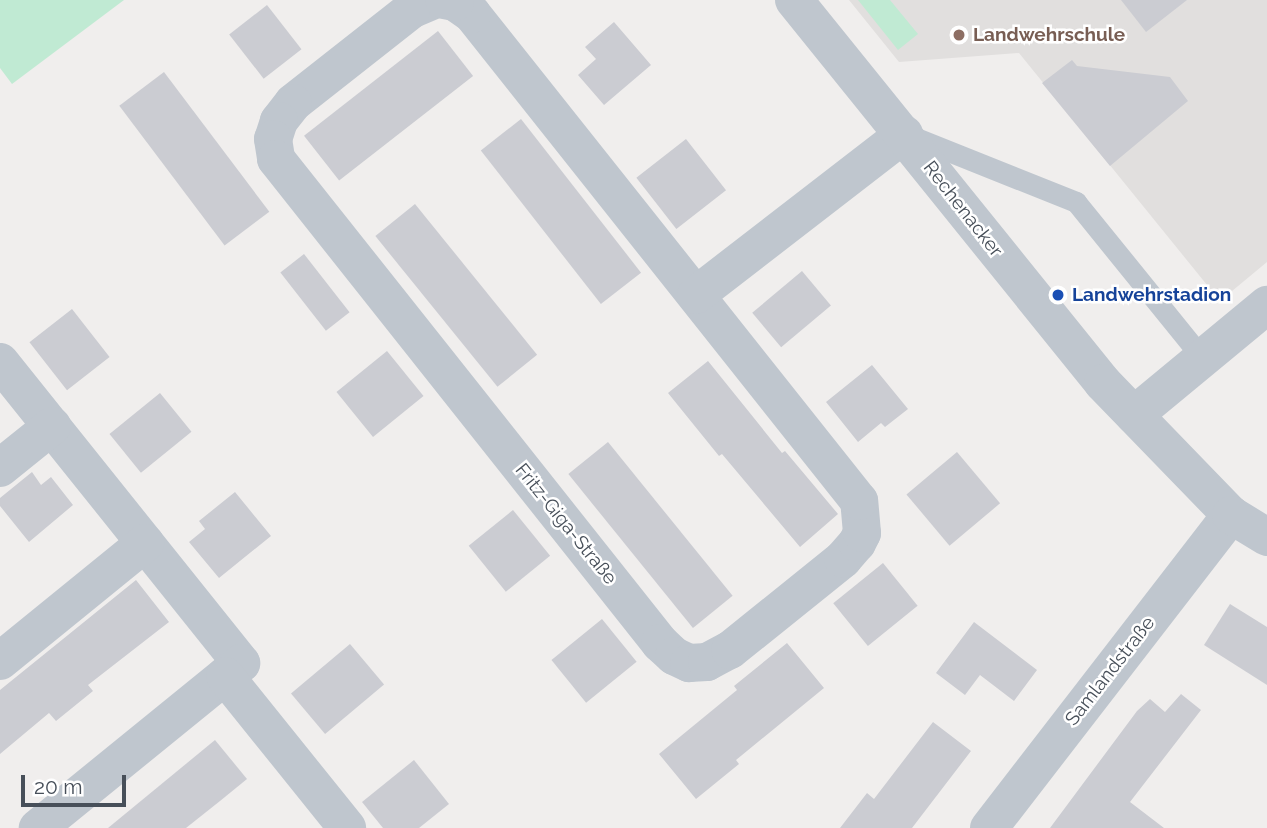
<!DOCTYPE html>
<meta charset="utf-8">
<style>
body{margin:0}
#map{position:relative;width:1267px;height:828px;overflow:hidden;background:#f0eeed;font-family:Raleway,sans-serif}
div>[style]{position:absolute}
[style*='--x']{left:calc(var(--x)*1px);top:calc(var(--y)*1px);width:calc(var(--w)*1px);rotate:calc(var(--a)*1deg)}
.education>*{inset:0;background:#e1dfde}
.green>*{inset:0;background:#c0ead3}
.building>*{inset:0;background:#cbccd2;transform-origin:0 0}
.service>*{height:21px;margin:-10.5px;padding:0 10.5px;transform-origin:10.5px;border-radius:10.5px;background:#bfc6ce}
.minor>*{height:38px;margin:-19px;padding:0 19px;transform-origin:19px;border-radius:19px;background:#bfc6ce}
.tertiary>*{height:38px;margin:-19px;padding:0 19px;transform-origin:19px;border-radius:19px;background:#bfc6ce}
.dots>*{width:19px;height:19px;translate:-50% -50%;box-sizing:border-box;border:4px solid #fff;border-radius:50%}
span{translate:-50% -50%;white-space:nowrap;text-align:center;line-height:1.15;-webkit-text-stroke:5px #fff;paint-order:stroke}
.education-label{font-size:19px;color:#785e54;font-weight:700}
.left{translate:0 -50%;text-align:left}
.street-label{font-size:19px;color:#474f59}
.transit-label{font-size:19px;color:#164399;font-weight:700}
.scale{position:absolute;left:21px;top:775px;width:105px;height:32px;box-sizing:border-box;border:4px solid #474f59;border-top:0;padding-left:9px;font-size:21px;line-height:24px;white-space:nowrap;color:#474f59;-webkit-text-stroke:5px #fff;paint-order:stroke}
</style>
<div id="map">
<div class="education">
<i style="clip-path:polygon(849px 0,1267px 0,1267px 262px,1220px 301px,1019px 53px,899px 62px)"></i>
</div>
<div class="green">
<i style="clip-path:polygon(0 0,124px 0,12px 84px,0 68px)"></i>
<i style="clip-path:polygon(858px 0,890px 0,918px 34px,898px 50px)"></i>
</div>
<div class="building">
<i style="clip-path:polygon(1121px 0,1187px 0,1146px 32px)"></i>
<i style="left:267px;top:5px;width:56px;height:48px;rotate:52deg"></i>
<i style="clip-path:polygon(614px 22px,651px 65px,604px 105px,578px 75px,596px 59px,585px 47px)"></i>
<i style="left:438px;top:31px;width:57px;height:170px;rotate:52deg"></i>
<i style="clip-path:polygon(1072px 60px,1077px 66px,1170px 77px,1188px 101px,1110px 166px,1042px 83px)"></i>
<i style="left:164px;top:72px;width:175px;height:56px;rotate:53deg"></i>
<i style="left:521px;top:119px;width:195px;height:51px;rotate:52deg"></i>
<i style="left:686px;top:139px;width:65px;height:63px;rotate:52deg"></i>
<i style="left:415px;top:204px;width:194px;height:51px;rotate:51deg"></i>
<i style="left:304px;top:254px;width:74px;height:30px;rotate:52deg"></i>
<i style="left:802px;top:271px;width:45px;height:65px;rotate:50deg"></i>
<i style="left:72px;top:309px;width:61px;height:54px;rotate:52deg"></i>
<i style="left:387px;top:351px;width:58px;height:65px;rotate:51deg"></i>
<i style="clip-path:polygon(708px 361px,782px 453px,785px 451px,838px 514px,800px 547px,722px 454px,719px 456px,668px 393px)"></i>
<i style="clip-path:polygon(872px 365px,908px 409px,885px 427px,881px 423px,858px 442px,826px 402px)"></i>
<i style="left:160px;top:393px;width:50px;height:65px;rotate:51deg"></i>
<i style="left:608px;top:442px;width:198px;height:51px;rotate:51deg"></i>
<i style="left:957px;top:452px;width:67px;height:66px;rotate:50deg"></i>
<i style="clip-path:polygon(32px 472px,41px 485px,51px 477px,73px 505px,29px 542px,0 506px,0 498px)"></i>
<i style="clip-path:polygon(235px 492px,271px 536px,219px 578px,189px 542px,205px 529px,199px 521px)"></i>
<i style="left:513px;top:510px;width:59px;height:57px;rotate:51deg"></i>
<i style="left:883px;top:563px;width:55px;height:64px;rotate:51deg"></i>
<i style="clip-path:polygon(136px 580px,169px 622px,88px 685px,93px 691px,56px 721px,49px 713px,0 754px,0 690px)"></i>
<i style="clip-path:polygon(1230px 604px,1267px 627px,1267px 685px,1204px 645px)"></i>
<i style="left:602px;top:619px;width:55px;height:65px;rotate:51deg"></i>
<i style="clip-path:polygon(974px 622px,1037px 670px,1014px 701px,980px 675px,965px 695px,936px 673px)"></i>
<i style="clip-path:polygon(787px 643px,824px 688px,736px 760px,739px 764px,696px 799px,659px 754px,737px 690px,734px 686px)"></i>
<i style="left:350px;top:644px;width:53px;height:77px;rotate:50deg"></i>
<i style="clip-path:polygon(1181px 694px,1201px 710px,1130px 802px,1164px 828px,1050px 828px,1137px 711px,1150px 699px,1165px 712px)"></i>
<i style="clip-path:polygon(933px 722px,971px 751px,912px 828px,840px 828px,867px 793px,874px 799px)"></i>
<i style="clip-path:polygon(215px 740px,247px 779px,220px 801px,186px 828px,108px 828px)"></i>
<i style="clip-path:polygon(414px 760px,449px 804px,419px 828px,383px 828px,362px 802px)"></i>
</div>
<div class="service">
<i style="--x:911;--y:136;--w:178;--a:21.8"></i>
<i style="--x:1076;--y:202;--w:202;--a:51"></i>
</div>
<div class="minor">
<i style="--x:434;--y:0;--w:25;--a:157"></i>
<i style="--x:411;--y:10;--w:150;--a:141.8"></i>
<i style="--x:293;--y:103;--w:23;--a:128"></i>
<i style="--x:279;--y:121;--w:19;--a:108"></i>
<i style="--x:273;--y:139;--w:20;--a:81"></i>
<i style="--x:276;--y:159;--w:618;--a:51.57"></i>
<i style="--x:660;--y:643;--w:19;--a:43"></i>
<i style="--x:674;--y:656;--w:17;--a:25"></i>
<i style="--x:689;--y:663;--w:18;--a:-3"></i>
<i style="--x:707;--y:662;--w:26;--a:-28"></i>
<i style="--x:730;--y:650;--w:145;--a:-38.8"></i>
<i style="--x:843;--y:559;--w:21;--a:-49"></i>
<i style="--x:857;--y:543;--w:11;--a:-63"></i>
<i style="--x:862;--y:533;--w:32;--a:-95"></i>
<i style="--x:859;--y:501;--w:622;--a:-128.47"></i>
<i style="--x:472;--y:14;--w:21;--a:-145"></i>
<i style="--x:455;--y:2;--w:11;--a:-170"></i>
<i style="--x:696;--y:295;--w:263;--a:-37.7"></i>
<i style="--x:0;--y:362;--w:386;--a:51.3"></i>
<i style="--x:241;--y:663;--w:262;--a:140.9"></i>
<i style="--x:1134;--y:415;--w:173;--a:-39.6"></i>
<i style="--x:0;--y:468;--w:67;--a:-38.9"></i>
<i style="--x:0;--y:661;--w:187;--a:-39.1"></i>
<i style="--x:225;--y:676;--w:195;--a:51.2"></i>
<i style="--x:989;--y:828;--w:396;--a:-52.3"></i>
</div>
<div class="tertiary">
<i style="--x:794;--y:0;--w:492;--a:51.1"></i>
<i style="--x:1103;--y:383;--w:184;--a:45.9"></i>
<i style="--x:1231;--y:515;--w:42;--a:31.4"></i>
</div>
<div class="dots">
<i style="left:959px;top:35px;background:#8d6e63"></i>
<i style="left:1058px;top:295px;background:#1a4fb4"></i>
</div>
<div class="education-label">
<span class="left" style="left:973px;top:35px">Landwehrschule</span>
</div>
<div class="street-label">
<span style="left:963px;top:209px;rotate:52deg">Rechenacker</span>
<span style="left:566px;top:524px;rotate:51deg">Fritz-Giga-Straße</span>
<span style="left:1110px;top:671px;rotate:-52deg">Samlandstraße</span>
</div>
<div class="transit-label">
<span class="left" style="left:1072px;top:295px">Landwehrstadion</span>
</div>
<div class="scale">20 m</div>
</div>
